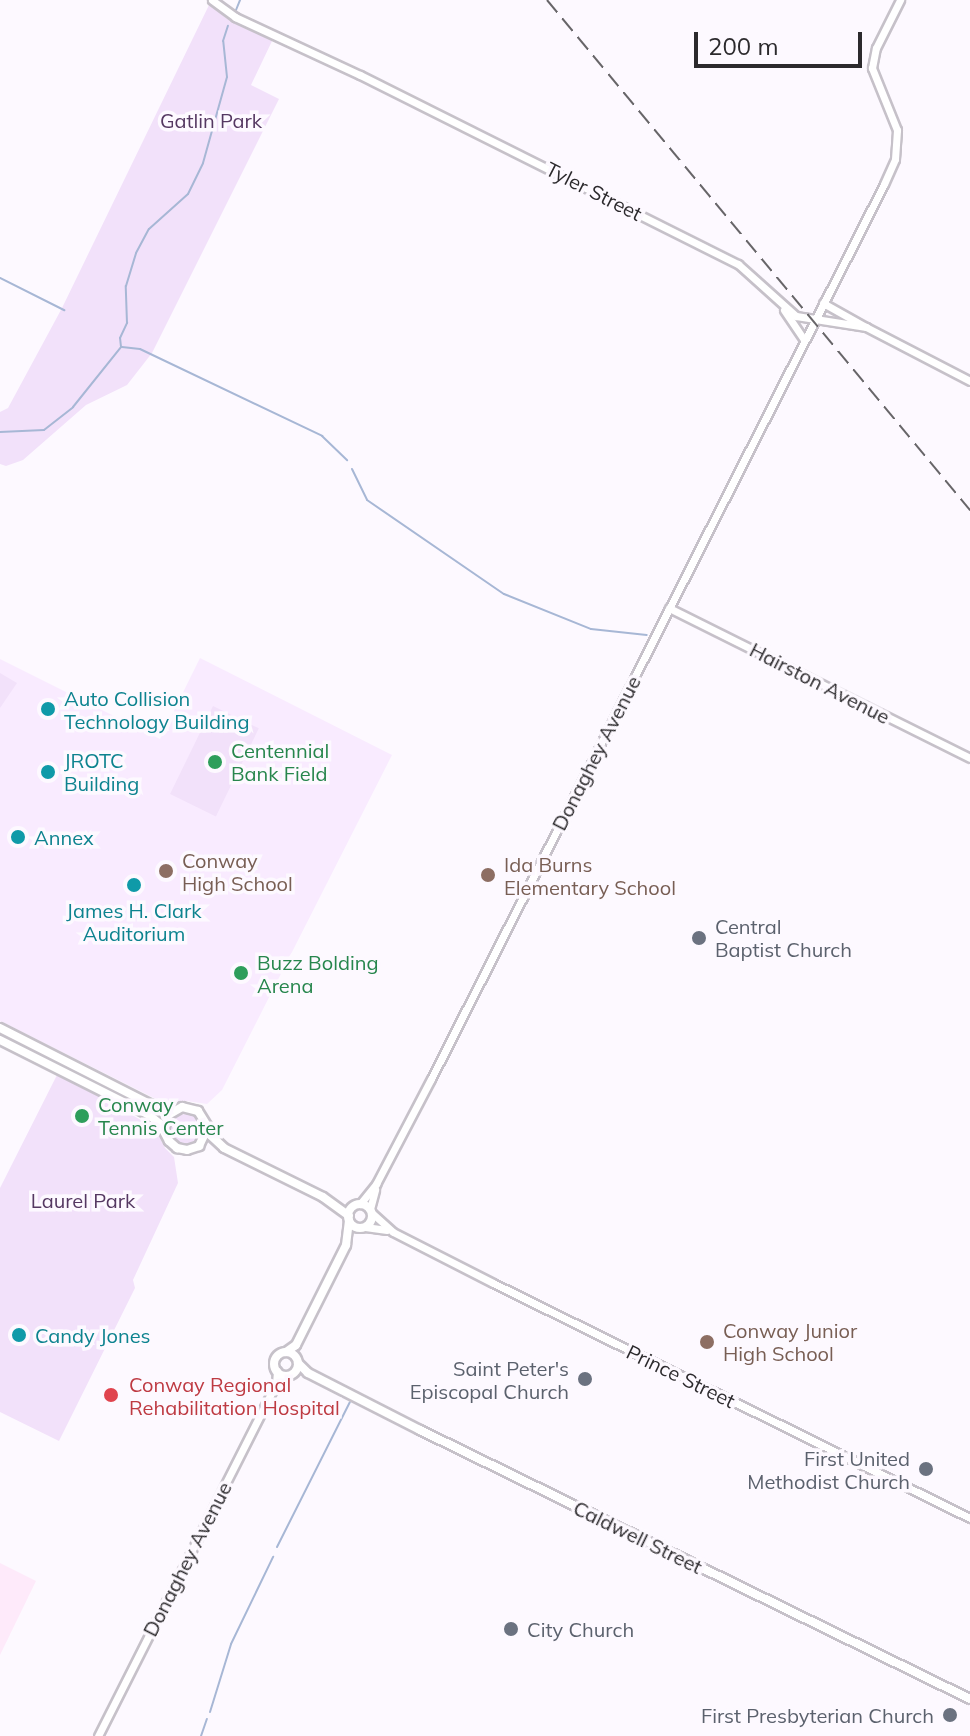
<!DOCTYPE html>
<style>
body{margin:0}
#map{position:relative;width:970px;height:1736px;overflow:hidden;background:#fdf9ff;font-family:Mulish,sans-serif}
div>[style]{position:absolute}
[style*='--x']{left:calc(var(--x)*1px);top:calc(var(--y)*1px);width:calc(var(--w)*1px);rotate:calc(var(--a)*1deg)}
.education>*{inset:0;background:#f9ebff}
.medical>*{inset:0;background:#feeafa}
.green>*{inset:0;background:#f2e1fa;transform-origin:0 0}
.round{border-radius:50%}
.stream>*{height:2px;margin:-1px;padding:0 1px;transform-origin:1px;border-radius:1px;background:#a7b7d5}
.roads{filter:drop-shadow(2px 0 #c6c1c9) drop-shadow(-2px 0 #c6c1c9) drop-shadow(0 2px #c6c1c9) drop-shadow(0 -2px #c6c1c9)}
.tertiary>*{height:7px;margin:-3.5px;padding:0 3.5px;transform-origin:3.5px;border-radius:3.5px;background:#fff}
.secondary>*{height:8px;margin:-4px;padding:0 4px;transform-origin:4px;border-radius:4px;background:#fff}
.secondary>.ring{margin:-4px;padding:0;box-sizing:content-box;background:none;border:8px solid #fff;border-radius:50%}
.rail>*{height:2px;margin-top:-1px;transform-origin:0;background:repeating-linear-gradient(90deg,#676568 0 16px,transparent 0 24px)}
.dots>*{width:22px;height:22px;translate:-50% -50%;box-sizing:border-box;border:4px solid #fdf9ff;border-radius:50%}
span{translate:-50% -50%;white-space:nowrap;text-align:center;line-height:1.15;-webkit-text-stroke:7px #fdf9ff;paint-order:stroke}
.park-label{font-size:20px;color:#553862}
.street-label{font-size:20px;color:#2c2a2d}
.culture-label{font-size:20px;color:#0d838f}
.left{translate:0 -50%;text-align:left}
.leisure-label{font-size:20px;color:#27864d}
.education-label{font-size:20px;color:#785e54}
.worship-label{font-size:20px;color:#5b616d}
.right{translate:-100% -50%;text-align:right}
.health-label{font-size:20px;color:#be3a42}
.scale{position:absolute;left:694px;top:32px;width:168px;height:36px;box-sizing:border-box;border:4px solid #2c2a2d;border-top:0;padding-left:10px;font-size:24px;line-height:28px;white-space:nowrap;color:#2c2a2d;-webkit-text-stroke:6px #fdf9ff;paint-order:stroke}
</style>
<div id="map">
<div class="education">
<i style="clip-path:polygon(200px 658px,392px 755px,222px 1090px,207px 1104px,187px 1101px,168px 1105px,0 1021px,0 659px,160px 739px)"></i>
</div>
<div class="medical">
<i style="clip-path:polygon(0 1563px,36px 1581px,0 1655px)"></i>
</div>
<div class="green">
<i style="clip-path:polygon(210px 3px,226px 18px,273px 39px,251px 85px,279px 99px,152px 353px,127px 385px,86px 405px,23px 460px,6px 466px,0 464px,0 412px,8px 408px,62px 308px)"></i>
<i style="clip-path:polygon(0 673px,17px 683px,0 708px)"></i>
<i style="left:213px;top:706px;width:51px;height:98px;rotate:26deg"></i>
<i style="clip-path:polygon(58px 1073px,155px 1128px,165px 1148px,174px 1157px,178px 1183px,133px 1280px,135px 1288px,59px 1441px,0 1412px,0 1188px)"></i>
<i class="round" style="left:171px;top:1114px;width:30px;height:30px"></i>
</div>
<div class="stream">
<i style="--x:236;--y:10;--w:11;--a:-68"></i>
<i style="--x:0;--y:278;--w:72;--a:26.6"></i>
<i style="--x:122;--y:347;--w:18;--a:6"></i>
<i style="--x:140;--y:349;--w:202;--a:25.5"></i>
<i style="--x:322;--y:436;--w:35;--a:44"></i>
<i style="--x:0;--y:432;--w:44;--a:-2.6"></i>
<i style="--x:44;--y:430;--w:37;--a:-38"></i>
<i style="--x:73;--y:407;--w:77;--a:-51.3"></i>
<i style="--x:121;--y:347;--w:9;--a:-96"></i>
<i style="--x:120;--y:338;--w:17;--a:-65"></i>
<i style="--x:127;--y:323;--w:37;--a:-92"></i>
<i style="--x:126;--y:286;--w:34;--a:-73"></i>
<i style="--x:136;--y:253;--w:27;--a:-62"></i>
<i style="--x:149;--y:229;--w:52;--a:-41.9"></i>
<i style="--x:188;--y:194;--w:34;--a:-64"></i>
<i style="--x:203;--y:163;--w:89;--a:-74.4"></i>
<i style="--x:227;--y:77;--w:36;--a:-96"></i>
<i style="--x:223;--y:41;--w:16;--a:-72"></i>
<i style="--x:352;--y:469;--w:34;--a:64"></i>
<i style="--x:367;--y:500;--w:166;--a:34.5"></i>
<i style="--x:504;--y:594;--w:94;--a:21.9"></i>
<i style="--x:591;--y:629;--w:56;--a:6.1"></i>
<i style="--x:277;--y:1547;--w:162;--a:-63.3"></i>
<i style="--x:210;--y:1712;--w:71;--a:-72.8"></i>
<i style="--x:231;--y:1644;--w:97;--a:-64.2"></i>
<i style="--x:201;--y:1736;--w:18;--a:-71"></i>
</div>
<div class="roads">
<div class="tertiary">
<i style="--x:212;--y:0;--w:29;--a:36"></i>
<i style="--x:235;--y:17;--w:138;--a:24.9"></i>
<i style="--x:360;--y:75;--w:423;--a:26.6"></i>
<i style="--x:738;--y:264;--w:78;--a:41.9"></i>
<i style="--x:796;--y:316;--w:71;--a:8.9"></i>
<i style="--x:866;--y:327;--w:117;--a:27.4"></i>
<i style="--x:823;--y:303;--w:47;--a:29.3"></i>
<i style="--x:784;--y:310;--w:36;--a:56"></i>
<i style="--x:669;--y:608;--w:336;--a:26.5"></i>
<i style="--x:360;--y:1204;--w:26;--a:-51"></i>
<i style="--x:376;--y:1184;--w:119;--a:-62.4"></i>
<i style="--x:431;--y:1079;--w:1003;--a:-63.15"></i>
<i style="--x:884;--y:184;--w:27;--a:-66"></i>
<i style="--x:895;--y:159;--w:29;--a:-86"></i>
<i style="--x:897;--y:130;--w:67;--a:-112"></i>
<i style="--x:872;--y:68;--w:20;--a:-79"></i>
<i style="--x:876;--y:48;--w:54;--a:-63.4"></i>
<i style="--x:370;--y:1209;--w:20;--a:-75"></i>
<i style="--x:372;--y:1213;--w:28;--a:42"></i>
<i style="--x:393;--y:1232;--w:112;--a:27"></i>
<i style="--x:493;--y:1283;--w:532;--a:26.23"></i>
<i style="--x:365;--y:1227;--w:22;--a:8"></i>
<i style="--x:276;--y:1383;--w:11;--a:-38"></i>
<i style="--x:98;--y:1736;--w:395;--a:-63.2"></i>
<i style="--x:276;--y:1383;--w:12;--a:-85"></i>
</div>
<div class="secondary">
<i style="--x:0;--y:1028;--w:168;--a:26.9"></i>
<i style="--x:150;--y:1104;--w:23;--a:18"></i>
<i style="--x:0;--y:1040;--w:167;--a:26.7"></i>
<i style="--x:149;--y:1115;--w:14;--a:39"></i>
<i style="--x:160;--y:1124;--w:19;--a:62"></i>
<i style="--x:169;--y:1141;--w:11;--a:41"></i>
<i style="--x:177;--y:1148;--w:10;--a:11"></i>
<i style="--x:187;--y:1150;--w:13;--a:-18"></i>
<i style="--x:199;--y:1146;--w:21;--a:-65"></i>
<i style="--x:208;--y:1127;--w:19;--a:-122"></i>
<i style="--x:198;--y:1111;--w:16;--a:-166"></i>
<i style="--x:182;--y:1107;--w:16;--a:150"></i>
<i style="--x:168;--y:1115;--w:16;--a:104"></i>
<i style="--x:207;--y:1132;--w:23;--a:43"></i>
<i style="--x:224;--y:1148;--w:110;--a:26.3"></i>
<i style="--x:323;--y:1197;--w:32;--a:36"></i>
<i class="ring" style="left:348px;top:1204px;width:16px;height:16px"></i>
<i style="--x:286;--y:1352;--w:12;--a:-35"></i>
<i style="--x:296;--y:1345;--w:112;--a:-63.4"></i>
<i style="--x:346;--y:1245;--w:25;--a:-83"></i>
<i class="ring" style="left:274px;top:1352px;width:16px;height:16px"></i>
<i style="--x:298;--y:1363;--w:14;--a:45"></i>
<i style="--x:308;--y:1373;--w:126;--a:27"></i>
<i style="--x:420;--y:1430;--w:612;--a:26.06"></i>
</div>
</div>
<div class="rail">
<i style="--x:547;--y:0;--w:663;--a:50.33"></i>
</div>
<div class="dots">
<i style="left:48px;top:709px;background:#0f9aa8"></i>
<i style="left:215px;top:762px;background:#2e9e5b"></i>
<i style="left:48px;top:772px;background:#0f9aa8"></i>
<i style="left:18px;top:837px;background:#0f9aa8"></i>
<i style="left:166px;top:871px;background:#8d6e63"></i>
<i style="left:488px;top:875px;background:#8d6e63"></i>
<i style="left:134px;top:885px;background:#0f9aa8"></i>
<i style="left:699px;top:938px;background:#6b7280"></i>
<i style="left:241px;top:973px;background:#2e9e5b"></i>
<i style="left:82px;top:1116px;background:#2e9e5b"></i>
<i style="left:19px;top:1335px;background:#0f9aa8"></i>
<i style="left:707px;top:1342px;background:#8d6e63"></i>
<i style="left:585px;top:1379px;background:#6b7280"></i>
<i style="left:111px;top:1395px;background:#e0444e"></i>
<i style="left:926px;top:1469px;background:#6b7280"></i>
<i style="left:511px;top:1629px;background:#6b7280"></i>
<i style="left:950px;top:1715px;background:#6b7280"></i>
</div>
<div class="park-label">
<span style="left:211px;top:120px">Gatlin Park</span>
<span style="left:83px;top:1200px">Laurel Park</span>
</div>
<div class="street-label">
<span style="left:594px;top:191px;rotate:27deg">Tyler Street</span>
<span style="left:820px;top:683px;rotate:27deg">Hairston Avenue</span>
<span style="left:596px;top:753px;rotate:-63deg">Donaghey Avenue</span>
<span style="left:681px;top:1376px;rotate:26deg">Prince Street</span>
<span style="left:638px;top:1537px;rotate:26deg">Caldwell Street</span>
<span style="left:187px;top:1559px;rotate:-63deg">Donaghey Avenue</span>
</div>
<div class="culture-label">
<span class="left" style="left:64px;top:710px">Auto Collision<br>Technology Building</span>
<span class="left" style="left:64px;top:772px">JROTC<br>Building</span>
<span class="left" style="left:34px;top:837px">Annex</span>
<span style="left:134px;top:922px">James H. Clark<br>Auditorium</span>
<span class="left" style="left:35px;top:1335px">Candy Jones</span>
</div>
<div class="leisure-label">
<span class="left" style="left:231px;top:762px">Centennial<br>Bank Field</span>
<span class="left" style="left:257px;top:974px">Buzz Bolding<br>Arena</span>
<span class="left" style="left:98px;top:1116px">Conway<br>Tennis Center</span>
</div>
<div class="education-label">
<span class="left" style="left:182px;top:872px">Conway<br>High School</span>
<span class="left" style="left:504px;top:876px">Ida Burns<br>Elementary School</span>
<span class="left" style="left:723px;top:1342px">Conway Junior<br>High School</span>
</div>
<div class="worship-label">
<span class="left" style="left:715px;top:938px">Central<br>Baptist Church</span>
<span class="right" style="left:569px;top:1380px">Saint Peter's<br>Episcopal Church</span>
<span class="right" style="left:910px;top:1470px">First United<br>Methodist Church</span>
<span class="left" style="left:527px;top:1629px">City Church</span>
<span class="right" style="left:934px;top:1715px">First Presbyterian Church</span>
</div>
<div class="health-label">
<span class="left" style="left:129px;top:1396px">Conway Regional<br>Rehabilitation Hospital</span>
</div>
<div class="scale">200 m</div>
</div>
